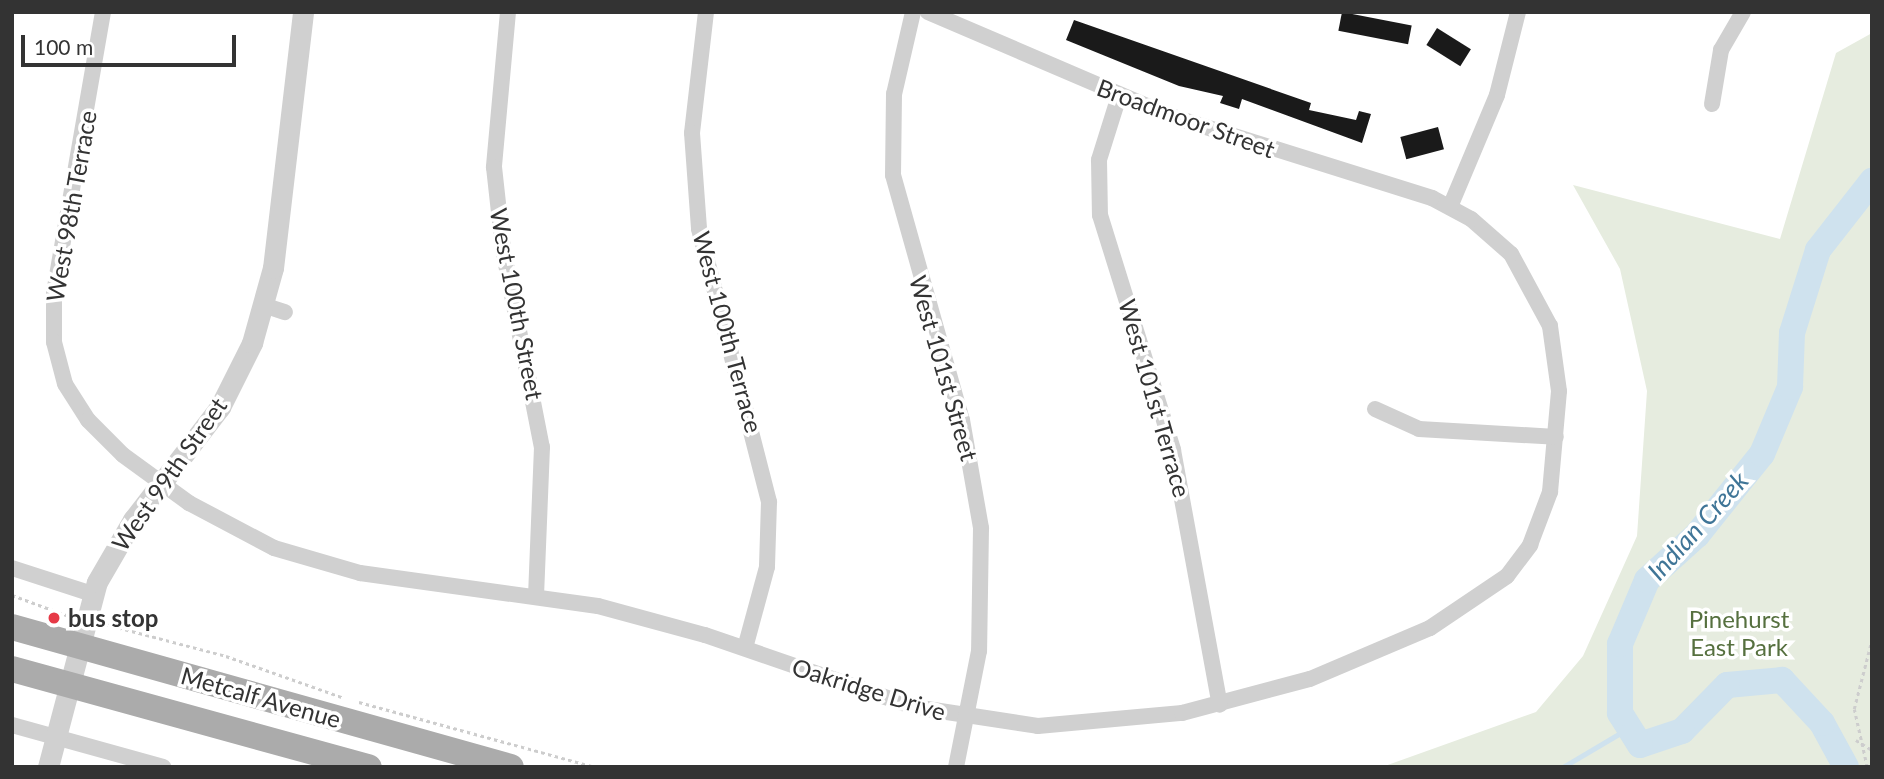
<!DOCTYPE html>
<style>
body{margin:0}
#map{position:relative;width:1884px;height:779px;overflow:hidden;background:#fff;font-family:Lato,sans-serif}
div>[style]{position:absolute}
[style*='--x']{left:calc(var(--x)*1px);top:calc(var(--y)*1px);width:calc(var(--w)*1px);rotate:calc(var(--a)*1deg)}
.green>*{inset:0;background:#e6ecdf}
.stream>*{height:4.5px;margin:-2.25px;padding:0 2.25px;transform-origin:2.25px;border-radius:2.25px;background:#cfe2ee}
.river>*{height:26px;margin:-13px;padding:0 13px;transform-origin:13px;border-radius:13px;background:#cfe2ee}
.building>*{inset:0;background:#1a1a1a;transform-origin:0 0}
.path>*{height:2.5px;margin-top:-1.25px;transform-origin:0;background:repeating-linear-gradient(90deg,#cdcdcd 0 3.5px,transparent 0 7px)}
.minor>*{height:16px;margin:-8px;padding:0 8px;transform-origin:8px;border-radius:8px;background:#d0d0d0}
.tertiary>*{height:21px;margin:-10.5px;padding:0 10.5px;transform-origin:10.5px;border-radius:10.5px;background:#d0d0d0}
.primary>*{height:26px;margin:-13px;padding:0 13px;transform-origin:13px;border-radius:13px;background:#ababab}
.dots>*{width:19px;height:19px;translate:-50% -50%;box-sizing:border-box;border:4px solid #fff;border-radius:50%}
span{translate:-50% -50%;white-space:nowrap;text-align:center;line-height:1.15;-webkit-text-stroke:7px #fff;paint-order:stroke}
.street-label{font-size:24px;color:#333}
.poi-label{font-size:24px;color:#333;font-weight:700}
.left{translate:0 -50%;text-align:left}
.park-label{font-size:24px;color:#56703f}
.water-label{font-size:26px;color:#3f7597;font-style:italic}
.frame{position:absolute;inset:0;border:14px solid #333;pointer-events:none}
.scale{position:absolute;left:21px;top:35px;width:215px;height:32px;box-sizing:border-box;border:4px solid #333;border-top:0;padding-left:9px;font-size:21px;line-height:24px;white-space:nowrap;color:#333;-webkit-text-stroke:5px #fff;paint-order:stroke}
</style>
<div id="map">
<div class="green">
<i style="clip-path:polygon(1872px 33px,1872px 767px,1382px 767px,1536px 712px,1583px 656px,1637px 536px,1647px 391px,1620px 269px,1573px 185px,1780px 239px,1836px 53px)"></i>
</div>
<div class="stream">
<i style="--x:1563;--y:767;--w:77;--a:-30.6"></i>
</div>
<div class="river">
<i style="--x:1846;--y:767;--w:50;--a:-118.6"></i>
<i style="--x:1822;--y:723;--w:59;--a:-132.9"></i>
<i style="--x:1782;--y:680;--w:55;--a:174.8"></i>
<i style="--x:1727;--y:685;--w:64;--a:134.4"></i>
<i style="--x:1682;--y:731;--w:44;--a:161.6"></i>
<i style="--x:1640;--y:745;--w:38;--a:-122"></i>
<i style="--x:1620;--y:713;--w:69;--a:-90"></i>
<i style="--x:1620;--y:644;--w:69;--a:-67.1"></i>
<i style="--x:1647;--y:580;--w:67;--a:-42"></i>
<i style="--x:1697;--y:535;--w:104;--a:-51.3"></i>
<i style="--x:1762;--y:454;--w:73;--a:-67.3"></i>
<i style="--x:1790;--y:387;--w:54;--a:-87.9"></i>
<i style="--x:1792;--y:333;--w:87;--a:-72.6"></i>
<i style="--x:1818;--y:250;--w:88;--a:-52"></i>
</div>
<div class="building">
<i style="left:1342px;top:12px;width:71px;height:19px;rotate:11deg"></i>
<i style="clip-path:polygon(1074px 20px,1311px 103px,1309px 110px,1356px 120px,1359px 111px,1371px 114px,1362px 143px,1242px 99px,1239px 109px,1220px 103px,1223px 96px,1179px 86px,1066px 40px)"></i>
<i style="left:1437px;top:28px;width:40px;height:20px;rotate:32deg"></i>
<i style="left:1438px;top:127px;width:23px;height:39px;rotate:75deg"></i>
</div>
<div class="path">
<i style="--x:12;--y:595;--w:63;--a:20.4"></i>
<i style="--x:105;--y:624;--w:125;--a:14.8"></i>
<i style="--x:226;--y:656;--w:123;--a:19.5"></i>
<i style="--x:359;--y:702;--w:245;--a:15.4"></i>
<i style="--x:1856;--y:740;--w:19;--a:32"></i>
<i style="--x:1867;--y:767;--w:59;--a:-102.6"></i>
<i style="--x:1854;--y:709;--w:72;--a:-75.6"></i>
</div>
<div class="minor">
<i style="--x:103;--y:12;--w:285;--a:99.9"></i>
<i style="--x:54;--y:293;--w:49;--a:90"></i>
<i style="--x:54;--y:342;--w:43;--a:75.3"></i>
<i style="--x:65;--y:384;--w:43;--a:57.4"></i>
<i style="--x:88;--y:420;--w:49;--a:45"></i>
<i style="--x:123;--y:455;--w:82;--a:36"></i>
<i style="--x:189;--y:503;--w:96;--a:27.9"></i>
<i style="--x:274;--y:548;--w:90;--a:16.2"></i>
<i style="--x:360;--y:573;--w:240;--a:7.9"></i>
<i style="--x:598;--y:606;--w:111;--a:15.2"></i>
<i style="--x:705;--y:635;--w:221;--a:19"></i>
<i style="--x:914;--y:707;--w:125;--a:8.7"></i>
<i style="--x:1038;--y:726;--w:145;--a:-5.2"></i>
<i style="--x:1182;--y:713;--w:132;--a:-14.9"></i>
<i style="--x:1310;--y:679;--w:130;--a:-23"></i>
<i style="--x:1430;--y:628;--w:93;--a:-34"></i>
<i style="--x:1507;--y:576;--w:39;--a:-53"></i>
<i style="--x:1530;--y:545;--w:57;--a:-69.3"></i>
<i style="--x:1550;--y:492;--w:101;--a:-84.9"></i>
<i style="--x:1559;--y:391;--w:66;--a:-97.9"></i>
<i style="--x:1550;--y:326;--w:82;--a:-118.4"></i>
<i style="--x:1511;--y:254;--w:53;--a:-138.8"></i>
<i style="--x:1471;--y:219;--w:44;--a:-151.7"></i>
<i style="--x:1432;--y:198;--w:271;--a:-162.6"></i>
<i style="--x:1173;--y:117;--w:267;--a:-156.8"></i>
<i style="--x:508;--y:12;--w:156;--a:95.2"></i>
<i style="--x:494;--y:167;--w:82;--a:83.7"></i>
<i style="--x:503;--y:249;--w:202;--a:78.9"></i>
<i style="--x:542;--y:447;--w:148;--a:92.3"></i>
<i style="--x:706;--y:12;--w:122;--a:96.6"></i>
<i style="--x:692;--y:133;--w:96;--a:85.8"></i>
<i style="--x:699;--y:229;--w:282;--a:75.6"></i>
<i style="--x:769;--y:502;--w:65;--a:91.8"></i>
<i style="--x:767;--y:567;--w:84;--a:105.2"></i>
<i style="--x:913;--y:12;--w:84;--a:103"></i>
<i style="--x:894;--y:94;--w:81;--a:90.7"></i>
<i style="--x:893;--y:175;--w:255;--a:74.3"></i>
<i style="--x:962;--y:420;--w:110;--a:80"></i>
<i style="--x:981;--y:528;--w:123;--a:90.9"></i>
<i style="--x:979;--y:651;--w:118;--a:101.2"></i>
<i style="--x:1119;--y:96;--w:67;--a:107.4"></i>
<i style="--x:1099;--y:160;--w:55;--a:89"></i>
<i style="--x:1100;--y:215;--w:246;--a:72.7"></i>
<i style="--x:1173;--y:450;--w:259;--a:79.6"></i>
<i style="--x:1712;--y:104;--w:55;--a:-80.5"></i>
<i style="--x:1721;--y:50;--w:44;--a:-59.9"></i>
<i style="--x:1450;--y:207;--w:121;--a:-67.2"></i>
<i style="--x:1497;--y:95;--w:86;--a:-75.8"></i>
<i style="--x:263;--y:305;--w:23;--a:18"></i>
<i style="--x:1375;--y:409;--w:48;--a:24.4"></i>
<i style="--x:1419;--y:429;--w:137;--a:3.3"></i>
<i style="--x:12;--y:568;--w:84;--a:18"></i>
<i style="--x:12;--y:725;--w:157;--a:15.5"></i>
</div>
<div class="tertiary">
<i style="--x:48;--y:767;--w:191;--a:-75.2"></i>
<i style="--x:97;--y:582;--w:72;--a:-59.9"></i>
<i style="--x:133;--y:520;--w:143;--a:-52.4"></i>
<i style="--x:220;--y:407;--w:72;--a:-63.4"></i>
<i style="--x:252;--y:343;--w:78;--a:-74.4"></i>
<i style="--x:273;--y:268;--w:258;--a:-83.3"></i>
</div>
<div class="primary">
<i style="--x:12;--y:627;--w:518;--a:15.67"></i>
<i style="--x:12;--y:669;--w:370;--a:15.4"></i>
</div>
<div class="dots">
<i style="left:54px;top:618px;background:#e63946"></i>
</div>
<div class="street-label">
<span style="left:1186px;top:118px;rotate:20deg">Broadmoor Street</span>
<span style="left:71px;top:206px;rotate:-80deg">West 98th Terrace</span>
<span style="left:517px;top:304px;rotate:79deg">West 100th Street</span>
<span style="left:728px;top:332px;rotate:75deg">West 100th Terrace</span>
<span style="left:944px;top:368px;rotate:74deg">West 101st Street</span>
<span style="left:1155px;top:398px;rotate:74deg">West 101st Terrace</span>
<span style="left:169px;top:474px;rotate:-55deg">West 99th Street</span>
<span style="left:869px;top:689px;rotate:17deg">Oakridge Drive</span>
<span style="left:261px;top:697px;rotate:16deg">Metcalf Avenue</span>
</div>
<div class="poi-label">
<span class="left" style="left:68px;top:618px">bus stop</span>
</div>
<div class="park-label">
<span style="left:1739px;top:633px">Pinehurst<br>East Park</span>
</div>
<div class="water-label">
<span style="left:1698px;top:526px;rotate:-48deg">Indian Creek</span>
</div>
<div class="frame"></div>
<div class="scale">100 m</div>
</div>
